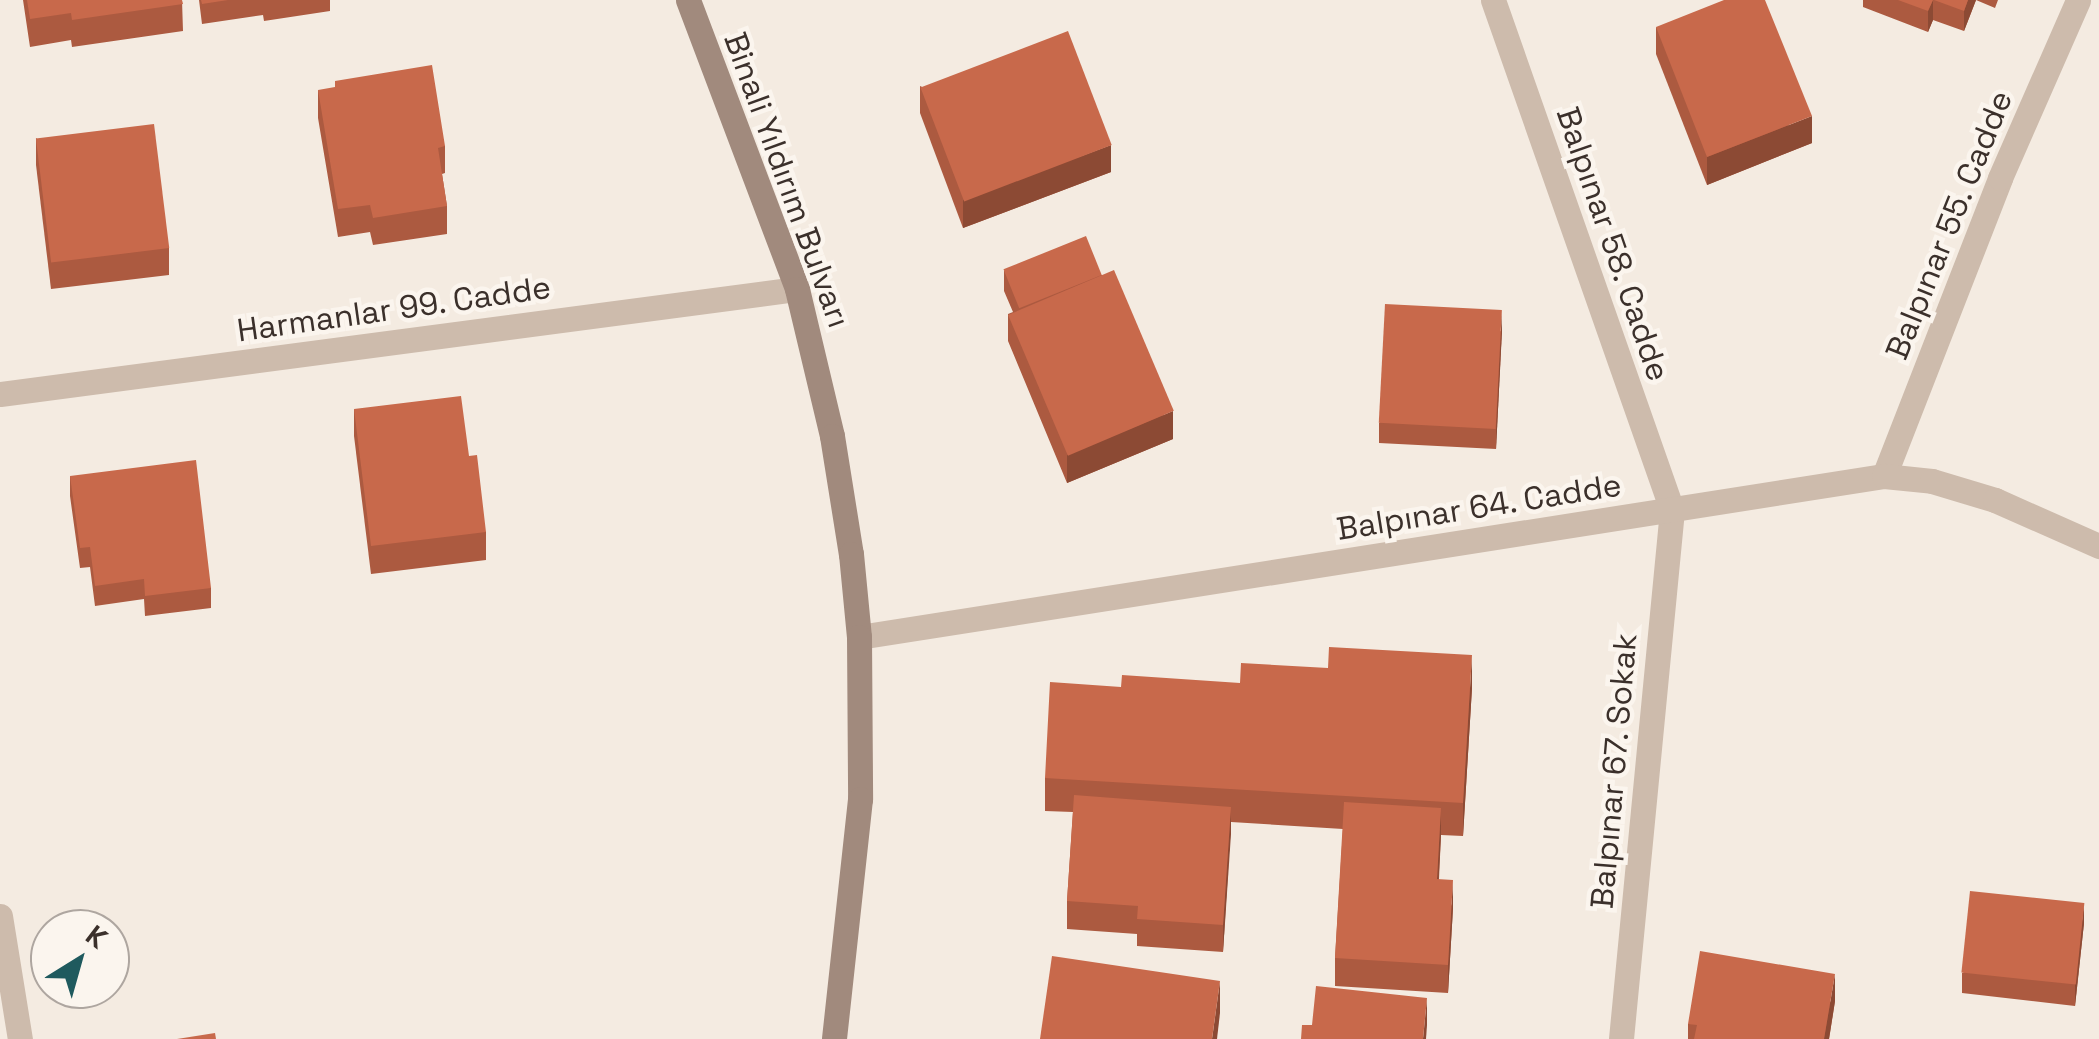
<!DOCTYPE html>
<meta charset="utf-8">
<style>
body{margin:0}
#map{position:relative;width:2099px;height:1039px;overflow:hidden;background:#f4ebe1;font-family:"Space Grotesk",sans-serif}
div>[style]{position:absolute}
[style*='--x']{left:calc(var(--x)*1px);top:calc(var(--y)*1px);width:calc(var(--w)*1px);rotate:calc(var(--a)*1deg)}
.minor>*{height:25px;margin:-12.5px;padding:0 12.5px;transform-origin:12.5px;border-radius:12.5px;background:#cdbbac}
.tertiary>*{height:25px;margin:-12.5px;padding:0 12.5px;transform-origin:12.5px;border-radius:12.5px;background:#cdbbac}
.secondary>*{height:25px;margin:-12.5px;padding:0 12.5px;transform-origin:12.5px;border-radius:12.5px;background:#a18a7d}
.wall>*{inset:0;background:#ac5a40}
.shaded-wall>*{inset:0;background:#8c4a34}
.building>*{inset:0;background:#c8694b;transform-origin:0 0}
span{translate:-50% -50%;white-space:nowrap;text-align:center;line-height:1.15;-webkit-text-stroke:9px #fbf5ee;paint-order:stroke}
.street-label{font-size:32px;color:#3b302b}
.north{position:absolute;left:30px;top:909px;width:100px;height:100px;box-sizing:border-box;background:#fbf5ee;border:2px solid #aea6a0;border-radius:50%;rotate:37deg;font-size:28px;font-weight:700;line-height:40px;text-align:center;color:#3b302b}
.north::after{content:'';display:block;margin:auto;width:35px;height:45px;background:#1f5a5e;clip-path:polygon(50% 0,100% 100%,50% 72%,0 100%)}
</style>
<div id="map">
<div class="minor">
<i style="--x:1493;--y:0;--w:541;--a:70.66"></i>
<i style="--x:1672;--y:510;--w:531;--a:95.51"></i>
<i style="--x:0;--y:394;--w:804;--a:-7.51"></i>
<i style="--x:0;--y:916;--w:125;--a:80.8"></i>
</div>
<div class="tertiary">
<i style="--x:1884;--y:476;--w:320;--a:-68.7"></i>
<i style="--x:2000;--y:178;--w:194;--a:-66.3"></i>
<i style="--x:859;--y:637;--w:1038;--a:-8.93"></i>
<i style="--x:1884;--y:476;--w:48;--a:5.9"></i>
<i style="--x:1932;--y:481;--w:66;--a:16.8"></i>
<i style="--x:1995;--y:500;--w:114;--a:23.9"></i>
</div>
<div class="secondary">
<i style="--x:688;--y:0;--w:309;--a:69.3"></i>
<i style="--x:797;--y:289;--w:151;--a:76.6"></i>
<i style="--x:832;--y:436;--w:120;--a:80.9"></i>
<i style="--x:851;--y:554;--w:83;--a:84.5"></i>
<i style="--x:859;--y:637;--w:162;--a:89.6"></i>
<i style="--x:860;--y:799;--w:241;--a:96.2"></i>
</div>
<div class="wall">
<i style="clip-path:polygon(23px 0,182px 0,183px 31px,72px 47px,71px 40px,30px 47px)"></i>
<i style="clip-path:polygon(199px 0,330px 0,330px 11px,264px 21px,263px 15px,202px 24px)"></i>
<i style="clip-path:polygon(1863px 0,1998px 0,1995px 8px,1976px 0,1964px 31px,1933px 20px,1928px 32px,1863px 7px)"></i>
<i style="clip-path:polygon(1656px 27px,1812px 143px,1707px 185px,1656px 54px)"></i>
<i style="clip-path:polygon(920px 86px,1111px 172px,963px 228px,920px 113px)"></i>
<i style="clip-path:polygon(318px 90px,445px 146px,445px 173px,442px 174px,447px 206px,447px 234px,373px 245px,370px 232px,338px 237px,318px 118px)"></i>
<i style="clip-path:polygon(36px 138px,169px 248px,169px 275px,51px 289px,36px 165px)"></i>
<i style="clip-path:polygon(1004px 271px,1102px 275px,1173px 439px,1067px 483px,1008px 341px,1008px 314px,1013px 312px,1004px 291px)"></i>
<i style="clip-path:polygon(1502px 330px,1496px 449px,1379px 443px,1379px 423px)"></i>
<i style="clip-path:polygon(354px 409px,486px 532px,486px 560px,371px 574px,354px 436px)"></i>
<i style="clip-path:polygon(70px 476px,211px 588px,211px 608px,145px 616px,144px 599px,95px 606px,90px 567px,80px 568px,70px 496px)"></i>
<i style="clip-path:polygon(1240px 683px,1472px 688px,1463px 836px,1441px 835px,1439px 879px,1453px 908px,1448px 993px,1335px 986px,1335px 958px,1343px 829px,1231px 822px,1223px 952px,1137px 946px,1137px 934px,1067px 929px,1067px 901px,1073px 812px,1045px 811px,1045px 778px,1121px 687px)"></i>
<i style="clip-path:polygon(2084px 923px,2075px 1006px,1962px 993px,1962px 973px)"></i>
<i style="clip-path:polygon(1835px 1001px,1829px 1039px,1688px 1039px,1688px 1024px)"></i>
</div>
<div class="shaded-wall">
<i style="clip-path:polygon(1933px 0,1933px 20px,1928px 32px,1928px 11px)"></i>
<i style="clip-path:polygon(1968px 0,1976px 0,1964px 31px,1964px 11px)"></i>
<i style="clip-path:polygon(1812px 116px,1812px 143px,1707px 185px,1707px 157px)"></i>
<i style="clip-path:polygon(1111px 145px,1111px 172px,963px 228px,963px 200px)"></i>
<i style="clip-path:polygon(1502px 310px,1502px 330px,1496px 449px,1496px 429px)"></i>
<i style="clip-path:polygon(1173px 411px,1173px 439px,1067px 483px,1067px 455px)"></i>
<i style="clip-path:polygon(1472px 655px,1472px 688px,1463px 836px,1463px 803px)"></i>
<i style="clip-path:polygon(1231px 807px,1231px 834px,1223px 952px,1223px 925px)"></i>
<i style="clip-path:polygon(1441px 808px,1441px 835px,1437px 907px,1437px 879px)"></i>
<i style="clip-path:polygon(1453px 880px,1453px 908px,1448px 993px,1448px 965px)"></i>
<i style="clip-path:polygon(2084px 903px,2084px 923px,2075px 1006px,2075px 985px)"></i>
<i style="clip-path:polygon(1835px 974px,1835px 1001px,1829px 1039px,1824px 1039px)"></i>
<i style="clip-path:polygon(1220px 981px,1220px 1013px,1217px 1039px,1212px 1039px)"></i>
<i style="clip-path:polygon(1427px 998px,1427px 1025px,1426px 1039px,1423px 1039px)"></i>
</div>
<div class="building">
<i style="clip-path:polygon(27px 0,182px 0,183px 4px,72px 20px,71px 13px,30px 19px)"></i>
<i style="clip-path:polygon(201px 0,228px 0,202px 4px)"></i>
<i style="clip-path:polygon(1724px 0,1765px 0,1812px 116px,1707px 157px,1656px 27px)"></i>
<i style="clip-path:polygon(1898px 0,1933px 0,1928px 11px)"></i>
<i style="clip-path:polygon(1934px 0,1968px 0,1964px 11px)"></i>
<i style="left:1068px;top:31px;width:122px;height:158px;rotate:69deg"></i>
<i style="clip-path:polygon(432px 65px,445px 146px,438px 148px,447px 206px,373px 218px,370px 205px,338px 209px,318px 90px,335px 87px,335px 81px)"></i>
<i style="left:154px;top:124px;width:125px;height:119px;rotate:83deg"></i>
<i style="left:1086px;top:236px;width:42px;height:89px;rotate:68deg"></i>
<i style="left:1114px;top:270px;width:153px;height:115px;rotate:67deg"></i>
<i style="left:1385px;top:304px;width:117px;height:119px;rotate:3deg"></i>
<i style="clip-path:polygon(461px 396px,469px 456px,477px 455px,486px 532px,371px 546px,354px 409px)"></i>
<i style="clip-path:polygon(196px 460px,211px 588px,145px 596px,144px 579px,95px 586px,90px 547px,80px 548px,70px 476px)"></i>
<i style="clip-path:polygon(1329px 647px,1472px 655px,1463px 803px,1045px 778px,1050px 682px,1121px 687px,1122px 675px,1240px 683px,1241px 663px,1328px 668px)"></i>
<i style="clip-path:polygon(1074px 795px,1231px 807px,1223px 925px,1137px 919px,1138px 906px,1067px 901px)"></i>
<i style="clip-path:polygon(1344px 802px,1441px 808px,1437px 879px,1453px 880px,1448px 965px,1335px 958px)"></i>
<i style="left:1970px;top:891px;width:115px;height:82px;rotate:6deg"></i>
<i style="clip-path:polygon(1700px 951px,1835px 974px,1824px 1039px,1694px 1039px,1697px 1025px,1688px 1024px)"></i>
<i style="clip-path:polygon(1052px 956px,1220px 981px,1212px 1039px,1040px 1039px)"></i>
<i style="clip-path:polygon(1316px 986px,1427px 998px,1423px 1039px,1301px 1039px,1302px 1025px,1312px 1025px)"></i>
<i style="clip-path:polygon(215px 1033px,216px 1039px,177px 1039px)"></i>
</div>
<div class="street-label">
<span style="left:787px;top:180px;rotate:70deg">Binali Yıldırım Bulvarı</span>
<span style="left:1949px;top:225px;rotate:-68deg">Balpınar 55. Cadde</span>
<span style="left:1613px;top:244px;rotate:71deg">Balpınar 58. Cadde</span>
<span style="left:394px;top:309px;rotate:-8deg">Harmanlar 99. Cadde</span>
<span style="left:1479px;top:507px;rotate:-9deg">Balpınar 64. Cadde</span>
<span style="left:1614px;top:771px;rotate:-85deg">Balpınar 67. Sokak</span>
</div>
<div class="north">K</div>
</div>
